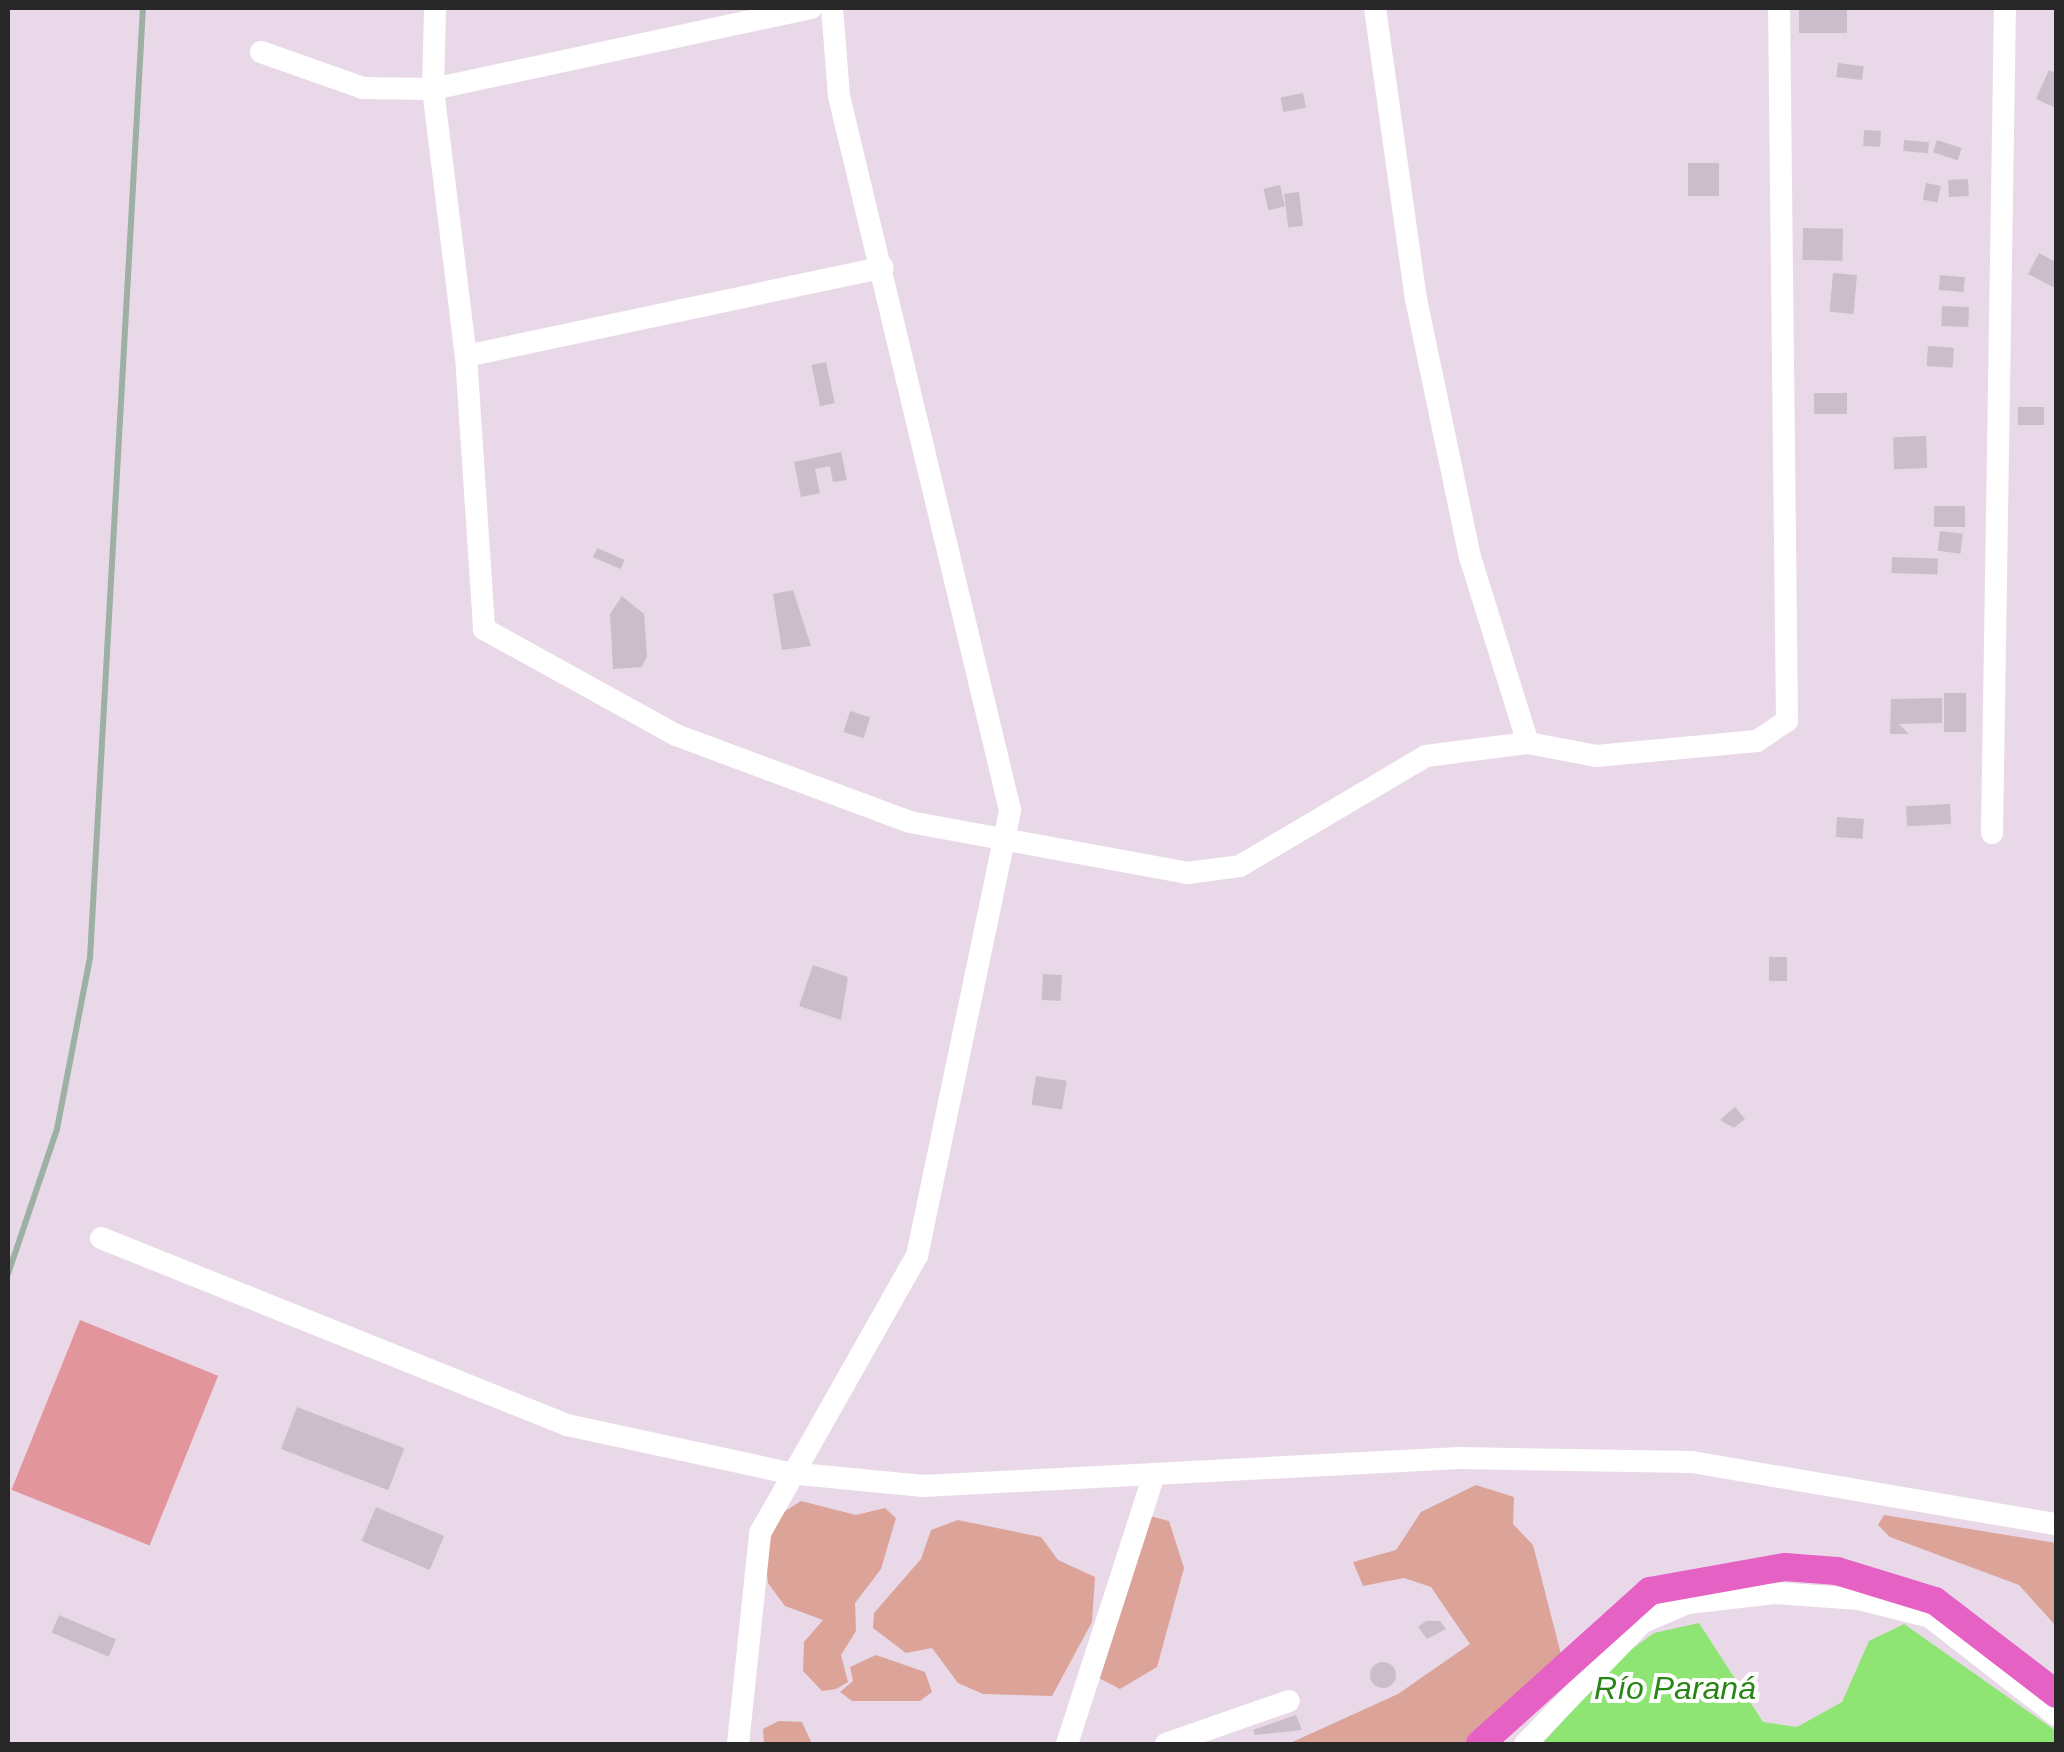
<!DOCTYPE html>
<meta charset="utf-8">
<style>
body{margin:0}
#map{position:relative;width:2064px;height:1752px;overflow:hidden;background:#e9d9e8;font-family:Helvetica,sans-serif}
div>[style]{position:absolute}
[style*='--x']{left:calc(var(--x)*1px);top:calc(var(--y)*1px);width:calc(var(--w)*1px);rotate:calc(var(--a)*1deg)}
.green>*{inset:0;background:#dca399}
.pitch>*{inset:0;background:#e3959c;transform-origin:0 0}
.water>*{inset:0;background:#8fe573}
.building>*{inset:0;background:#cbbeca;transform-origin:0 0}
.round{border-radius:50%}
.minor>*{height:22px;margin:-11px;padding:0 11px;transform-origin:11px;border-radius:11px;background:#fff}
.major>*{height:28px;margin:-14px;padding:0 14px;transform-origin:14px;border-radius:14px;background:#e562c4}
.rail>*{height:6px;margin:-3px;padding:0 3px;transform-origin:3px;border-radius:3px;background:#9db0a4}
span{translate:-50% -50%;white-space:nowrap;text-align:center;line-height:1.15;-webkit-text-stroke:8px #fff;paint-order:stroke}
.water-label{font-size:32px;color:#298616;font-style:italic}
.frame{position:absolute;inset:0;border:10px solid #272727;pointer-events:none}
</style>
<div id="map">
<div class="green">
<i style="clip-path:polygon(1476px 1485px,1514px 1497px,1513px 1524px,1533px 1545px,1562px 1658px,1482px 1744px,1288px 1744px,1398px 1694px,1470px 1644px,1431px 1587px,1404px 1578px,1363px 1586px,1353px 1562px,1396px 1550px,1421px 1512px)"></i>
<i style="clip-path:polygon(801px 1501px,856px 1515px,885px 1508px,896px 1518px,881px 1569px,855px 1603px,856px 1631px,841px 1655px,848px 1682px,836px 1689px,822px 1691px,803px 1671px,804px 1642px,823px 1620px,785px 1606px,768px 1583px,763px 1540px,776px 1517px)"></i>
<i style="clip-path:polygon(1146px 1515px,1169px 1521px,1184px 1568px,1157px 1667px,1120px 1689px,1095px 1676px)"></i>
<i style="clip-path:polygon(1884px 1515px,2056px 1543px,2056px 1626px,2019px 1585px,1890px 1537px,1878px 1525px)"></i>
<i style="clip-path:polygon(958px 1520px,1041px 1537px,1058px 1560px,1095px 1577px,1092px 1622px,1052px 1696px,983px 1694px,958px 1683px,932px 1648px,906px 1653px,873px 1628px,874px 1613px,921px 1559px,931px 1530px)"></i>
<i style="clip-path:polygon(876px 1655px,925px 1672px,932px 1692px,920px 1701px,852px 1701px,840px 1692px,853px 1681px,850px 1667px)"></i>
<i style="clip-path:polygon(779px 1721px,802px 1722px,812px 1744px,764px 1744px,763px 1729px)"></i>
</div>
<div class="pitch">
<i style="left:80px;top:1320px;width:149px;height:183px;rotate:22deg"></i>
</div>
<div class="water">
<i style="clip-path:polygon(1699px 1623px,1763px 1722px,1797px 1727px,1842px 1702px,1869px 1641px,1904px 1624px,2056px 1731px,2056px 1744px,1542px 1744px,1621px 1657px,1654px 1633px)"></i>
</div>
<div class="building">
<i style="left:1799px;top:8px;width:48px;height:25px"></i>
<i style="left:1838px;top:63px;width:26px;height:14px;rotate:7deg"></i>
<i style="clip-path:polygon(2049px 70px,2056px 73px,2056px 108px,2036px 99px)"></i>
<i style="left:1303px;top:93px;width:15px;height:23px;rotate:79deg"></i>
<i style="left:1864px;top:130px;width:17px;height:16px;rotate:3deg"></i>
<i style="left:1904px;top:140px;width:25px;height:11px;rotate:5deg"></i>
<i style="left:1937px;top:140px;width:26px;height:13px;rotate:18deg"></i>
<i style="left:1688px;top:163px;width:31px;height:33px"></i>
<i style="left:1968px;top:179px;width:17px;height:20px;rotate:87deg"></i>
<i style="left:1926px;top:183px;width:15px;height:17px;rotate:11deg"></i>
<i style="left:1280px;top:185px;width:22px;height:17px;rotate:77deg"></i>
<i style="left:1299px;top:192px;width:34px;height:15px;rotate:83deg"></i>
<i style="left:1803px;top:228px;width:40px;height:32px;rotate:1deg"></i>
<i style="clip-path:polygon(2039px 253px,2056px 262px,2055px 288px,2028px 274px)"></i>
<i style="left:1833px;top:273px;width:24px;height:39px;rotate:5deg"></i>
<i style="left:1940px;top:275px;width:25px;height:15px;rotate:5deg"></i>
<i style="left:1942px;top:306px;width:27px;height:20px;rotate:2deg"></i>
<i style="left:1928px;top:346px;width:26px;height:20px;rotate:4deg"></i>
<i style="left:826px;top:362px;width:42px;height:15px;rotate:78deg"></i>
<i style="left:1814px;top:393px;width:33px;height:21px"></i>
<i style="left:2018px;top:407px;width:26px;height:18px"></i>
<i style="left:1926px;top:436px;width:32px;height:33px;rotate:88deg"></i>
<i style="clip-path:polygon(841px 452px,847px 480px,833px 482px,830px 466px,815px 469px,820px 493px,801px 497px,794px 462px)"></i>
<i style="left:1934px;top:506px;width:31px;height:21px"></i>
<i style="left:1940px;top:531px;width:23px;height:20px;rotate:7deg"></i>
<i style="left:597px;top:548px;width:30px;height:10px;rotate:23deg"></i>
<i style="left:1892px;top:557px;width:46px;height:16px;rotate:2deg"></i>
<i style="clip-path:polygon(793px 590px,811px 646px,782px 650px,773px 594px)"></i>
<i style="clip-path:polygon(622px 596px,644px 614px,647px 656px,642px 667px,613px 669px,610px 614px)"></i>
<i style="left:1966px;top:693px;width:39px;height:22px;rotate:90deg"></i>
<i style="clip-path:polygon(1942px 698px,1942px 723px,1899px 724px,1909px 734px,1890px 734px,1891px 699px)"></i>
<i style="left:850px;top:711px;width:21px;height:22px;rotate:17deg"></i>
<i style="left:1950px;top:804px;width:20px;height:44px;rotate:87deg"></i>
<i style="left:1837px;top:817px;width:27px;height:20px;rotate:4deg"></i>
<i style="left:1769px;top:957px;width:18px;height:24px"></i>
<i style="clip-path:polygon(813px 965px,848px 977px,841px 1020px,799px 1006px)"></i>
<i style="left:1043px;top:974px;width:19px;height:26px;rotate:3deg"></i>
<i style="left:1036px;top:1076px;width:31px;height:29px;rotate:9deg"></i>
<i style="clip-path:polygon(1735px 1107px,1745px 1119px,1734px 1128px,1720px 1120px)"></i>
<i style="left:297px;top:1407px;width:115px;height:45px;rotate:21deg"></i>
<i style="left:376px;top:1507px;width:74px;height:37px;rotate:23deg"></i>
<i style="left:59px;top:1615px;width:62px;height:19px;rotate:23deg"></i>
<i style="clip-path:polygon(1426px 1621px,1440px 1621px,1446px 1629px,1427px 1639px,1418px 1627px)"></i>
<i class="round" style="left:1370px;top:1662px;width:26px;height:26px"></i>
<i style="clip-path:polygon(1296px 1715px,1302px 1730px,1255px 1735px,1253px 1730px)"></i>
</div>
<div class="minor">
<i style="--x:435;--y:8;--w:81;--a:91.4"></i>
<i style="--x:433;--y:89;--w:269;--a:83"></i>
<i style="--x:466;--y:356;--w:274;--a:86.2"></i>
<i style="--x:484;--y:629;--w:219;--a:28.9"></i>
<i style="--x:676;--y:735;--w:250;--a:20.4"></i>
<i style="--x:910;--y:822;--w:282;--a:10.4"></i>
<i style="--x:1187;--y:873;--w:53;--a:-7.5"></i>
<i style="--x:1240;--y:866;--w:216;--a:-30.6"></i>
<i style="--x:1426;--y:756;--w:103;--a:-7.3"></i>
<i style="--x:1528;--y:743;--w:69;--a:10.8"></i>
<i style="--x:1596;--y:756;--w:162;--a:-5.3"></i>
<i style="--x:1757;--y:741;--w:36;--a:-34"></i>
<i style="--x:1787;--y:721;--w:713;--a:-90.64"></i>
<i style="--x:1375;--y:8;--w:294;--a:82"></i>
<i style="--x:1416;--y:299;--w:264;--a:78.2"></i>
<i style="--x:1470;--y:557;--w:195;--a:72.7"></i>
<i style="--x:261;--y:52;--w:108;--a:19.4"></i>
<i style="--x:363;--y:88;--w:70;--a:0.8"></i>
<i style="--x:433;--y:89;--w:387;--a:-12.1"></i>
<i style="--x:466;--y:356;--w:426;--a:-12"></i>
<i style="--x:1992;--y:833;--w:825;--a:-89.1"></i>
<i style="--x:101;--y:1238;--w:502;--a:21.86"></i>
<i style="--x:567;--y:1425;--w:227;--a:12.2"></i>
<i style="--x:789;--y:1473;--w:135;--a:5.5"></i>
<i style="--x:923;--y:1486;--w:537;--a:-2.99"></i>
<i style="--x:1459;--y:1458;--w:233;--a:1"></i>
<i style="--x:1692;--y:1462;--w:369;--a:9.7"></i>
<i style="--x:738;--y:1744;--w:212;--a:-84"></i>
<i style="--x:760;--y:1533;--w:318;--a:-60.5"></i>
<i style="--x:917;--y:1256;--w:456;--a:-78.2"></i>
<i style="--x:1010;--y:810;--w:734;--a:-103.47"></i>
<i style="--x:839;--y:96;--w:88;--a:-94.5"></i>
<i style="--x:1067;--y:1744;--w:284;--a:-72.1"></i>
<i style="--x:1166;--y:1744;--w:130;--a:-19.3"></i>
<i style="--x:1525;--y:1744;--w:170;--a:-46"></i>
<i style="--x:1643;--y:1622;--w:49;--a:-22.9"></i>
<i style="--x:1688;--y:1603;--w:87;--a:-6.6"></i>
<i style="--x:1774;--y:1593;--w:85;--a:4"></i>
<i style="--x:1859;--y:1599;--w:73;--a:14.2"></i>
<i style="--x:1930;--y:1617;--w:160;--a:37.9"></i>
</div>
<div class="major">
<i style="--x:1480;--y:1744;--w:229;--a:-42"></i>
<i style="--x:1650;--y:1591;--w:137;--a:-10.1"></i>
<i style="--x:1785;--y:1567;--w:52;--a:4.4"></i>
<i style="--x:1837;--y:1571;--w:102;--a:17"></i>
<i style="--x:1935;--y:1601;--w:153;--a:37.5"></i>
</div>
<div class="rail">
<i style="--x:8;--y:1274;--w:153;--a:-71.3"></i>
<i style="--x:57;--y:1129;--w:174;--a:-79.1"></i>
<i style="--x:90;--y:958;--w:951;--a:-86.81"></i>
</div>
<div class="water-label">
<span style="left:1675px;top:1688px">Río Paraná</span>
</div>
<div class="frame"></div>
</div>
